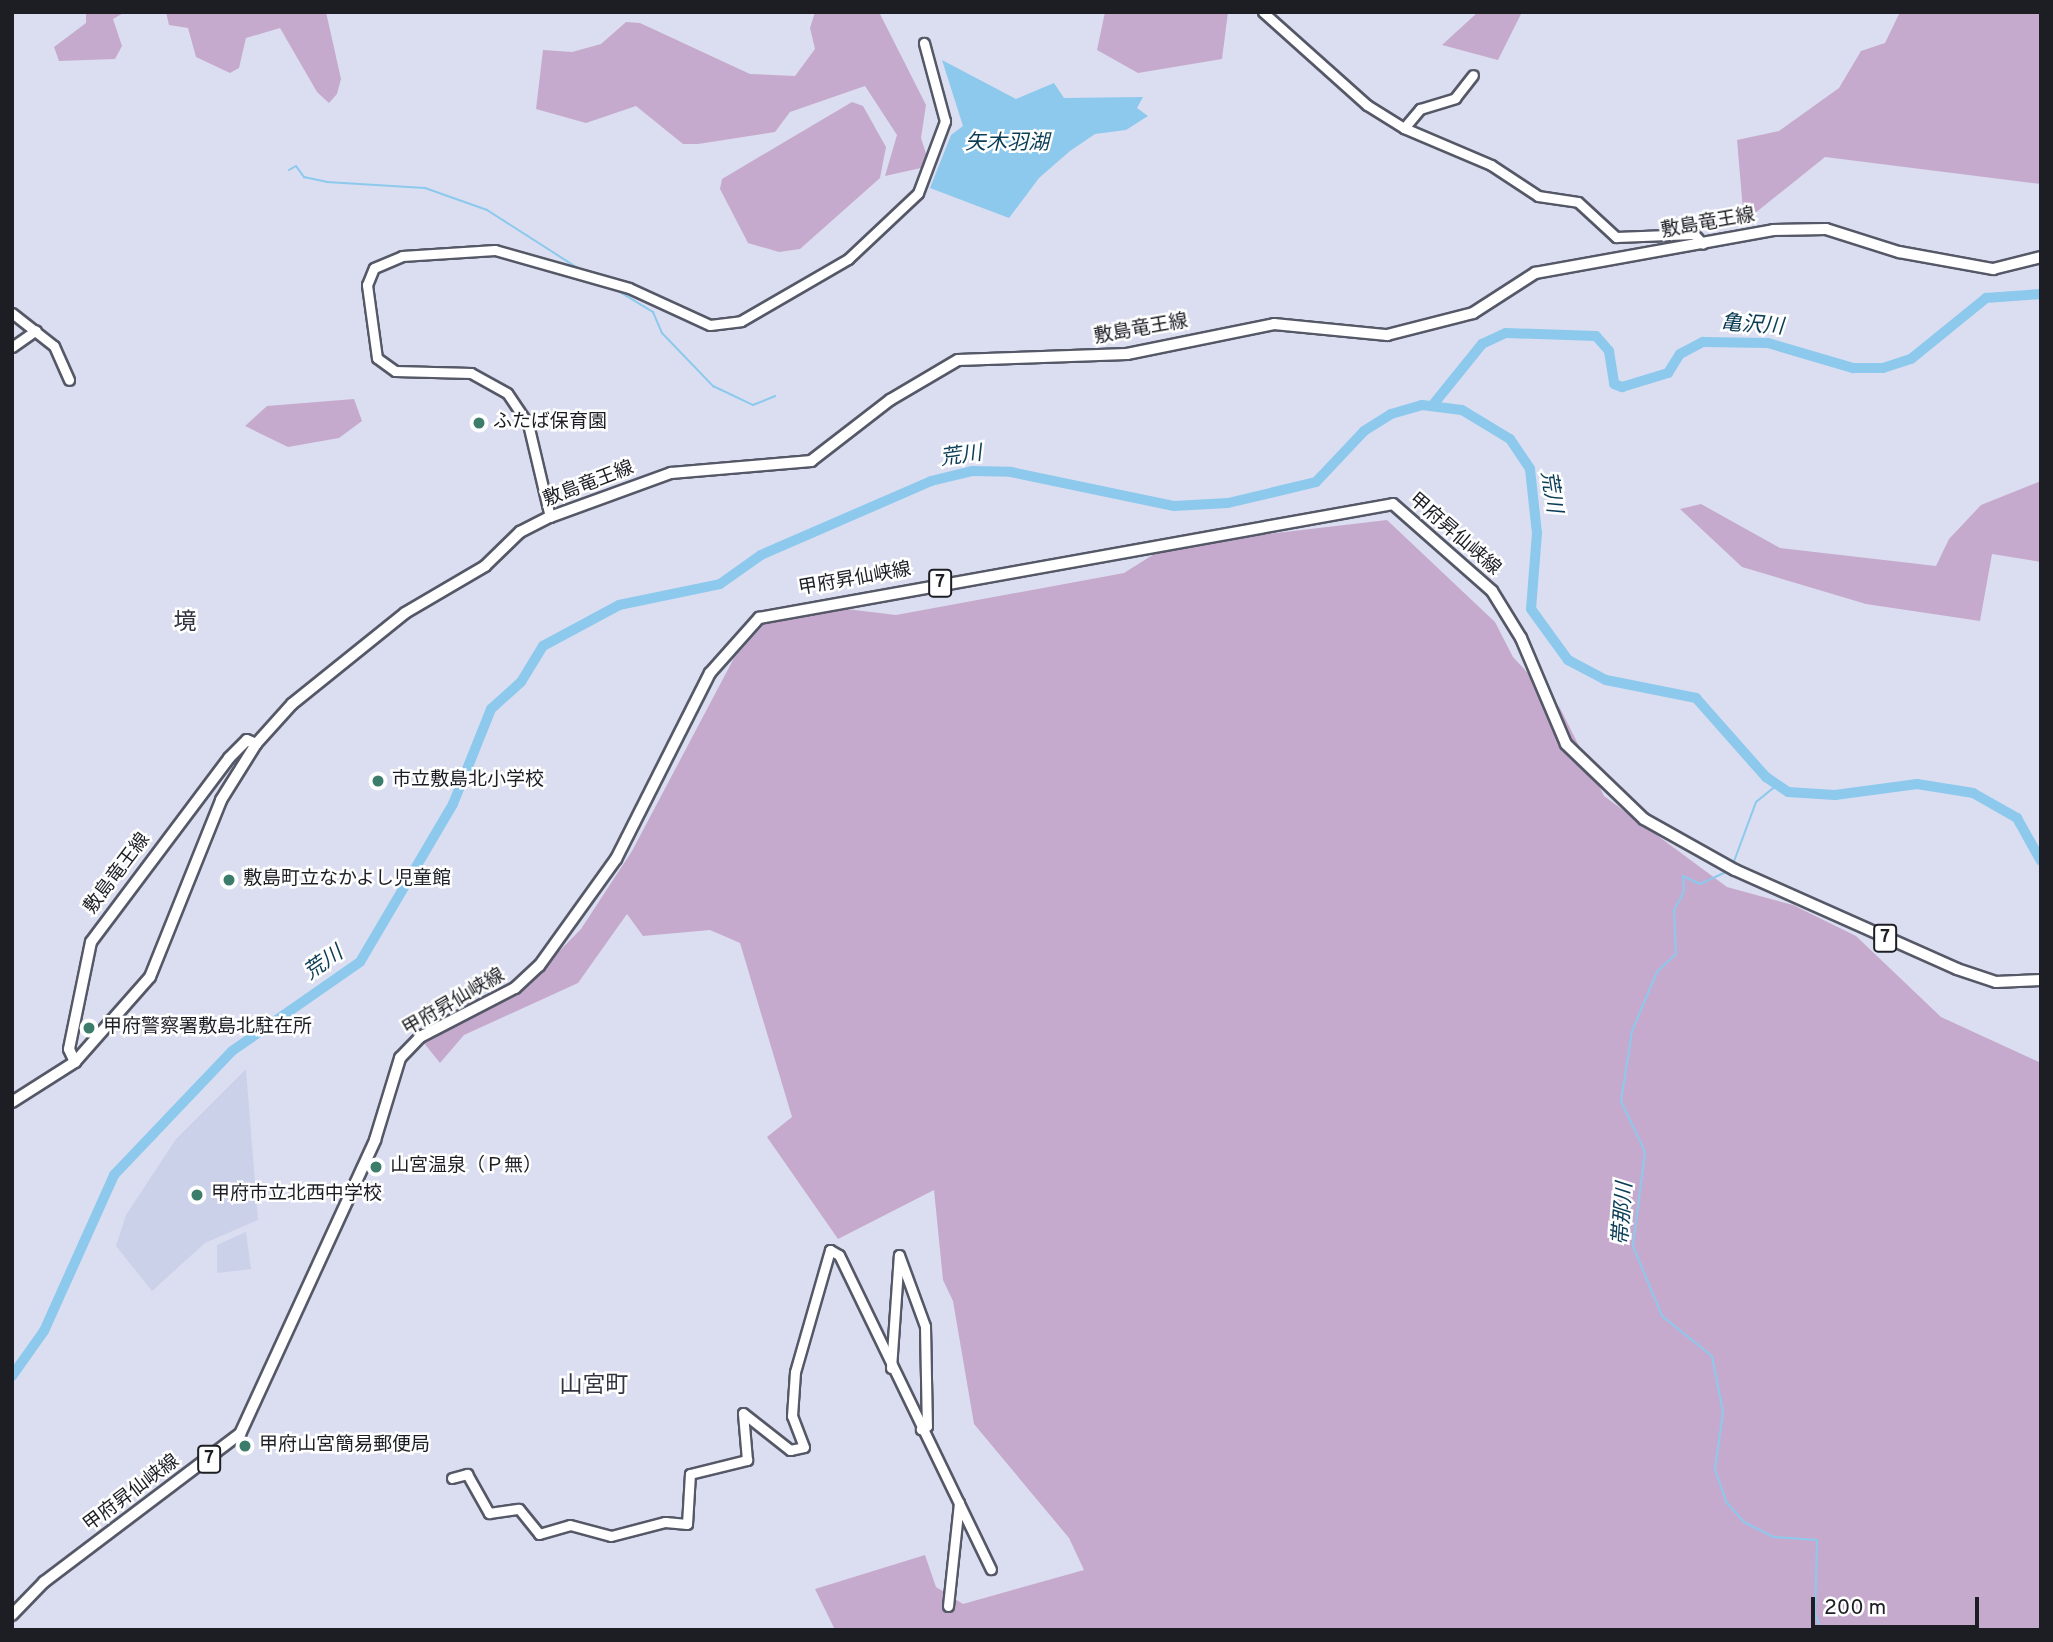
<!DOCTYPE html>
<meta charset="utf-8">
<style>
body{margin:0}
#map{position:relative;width:2053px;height:1642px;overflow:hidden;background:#dbdef0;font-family:Overpass,"Noto Sans JP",sans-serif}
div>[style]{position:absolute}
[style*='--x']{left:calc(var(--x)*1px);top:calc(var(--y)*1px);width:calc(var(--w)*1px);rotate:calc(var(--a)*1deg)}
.built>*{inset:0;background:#ccd1ea}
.green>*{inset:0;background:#c6aacd}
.water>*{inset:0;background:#8cc9ed}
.stream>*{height:2px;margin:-1px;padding:0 1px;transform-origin:1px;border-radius:1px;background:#8cc9ed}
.river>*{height:10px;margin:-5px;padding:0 5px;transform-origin:5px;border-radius:5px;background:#8cc9ed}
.roads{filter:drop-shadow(2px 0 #555867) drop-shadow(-2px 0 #555867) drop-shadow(0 2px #555867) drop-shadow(0 -2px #555867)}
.tertiary>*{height:9px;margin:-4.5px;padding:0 4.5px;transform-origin:4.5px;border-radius:4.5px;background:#fff}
.secondary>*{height:10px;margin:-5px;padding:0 5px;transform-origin:5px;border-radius:5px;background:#fff}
.primary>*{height:10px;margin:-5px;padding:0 5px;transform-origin:5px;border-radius:5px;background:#fff}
.dots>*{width:19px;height:19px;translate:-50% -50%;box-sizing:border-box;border:4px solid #fff;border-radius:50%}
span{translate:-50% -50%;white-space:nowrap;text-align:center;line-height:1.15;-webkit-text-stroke:5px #fff;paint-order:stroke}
.shield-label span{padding:2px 5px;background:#fff;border:2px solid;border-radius:5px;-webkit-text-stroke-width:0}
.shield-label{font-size:18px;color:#1d1e24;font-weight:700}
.street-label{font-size:19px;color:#1d1e24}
.poi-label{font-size:19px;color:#1d1e24}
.left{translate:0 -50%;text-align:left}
.water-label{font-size:21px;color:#0b3d56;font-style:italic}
.quarter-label{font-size:23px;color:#323442}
.frame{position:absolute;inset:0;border:14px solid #1d1e24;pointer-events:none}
.scale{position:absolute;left:1811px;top:1597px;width:168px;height:32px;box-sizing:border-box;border:4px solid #1d1e24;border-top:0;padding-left:9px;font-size:21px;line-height:24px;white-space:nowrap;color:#1d1e24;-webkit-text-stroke:5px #fff;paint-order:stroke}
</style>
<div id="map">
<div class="built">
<i style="clip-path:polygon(246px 1069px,258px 1220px,205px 1243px,152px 1291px,116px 1246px,126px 1215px,176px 1139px)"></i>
<i style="clip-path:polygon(246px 1232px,251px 1269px,217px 1273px,217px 1245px)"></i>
</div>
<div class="green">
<i style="clip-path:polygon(86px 12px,125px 12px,113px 19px,122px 46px,115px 59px,59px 61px,54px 47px,86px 23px)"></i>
<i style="clip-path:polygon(166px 12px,326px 12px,341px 79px,337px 94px,329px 103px,317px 92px,280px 28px,246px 38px,239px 68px,230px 73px,196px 57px,188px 28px,169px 25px)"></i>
<i style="clip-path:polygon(815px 12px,879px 12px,926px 105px,921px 138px,930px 166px,885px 176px,897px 135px,865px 86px,790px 112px,775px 132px,698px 144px,683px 144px,636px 106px,586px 123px,536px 109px,543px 50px,572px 52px,601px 44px,626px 22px,640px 23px,750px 74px,795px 76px,815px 49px,810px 28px)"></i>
<i style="clip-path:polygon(1105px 12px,1228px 12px,1222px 59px,1138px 73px,1097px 50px)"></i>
<i style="clip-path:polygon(1478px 12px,1522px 12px,1498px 60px,1442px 45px)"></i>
<i style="clip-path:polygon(1900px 12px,2041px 12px,2041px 184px,1825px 157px,1744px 222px,1737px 140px,1779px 131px,1839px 88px,1861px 51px,1885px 43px)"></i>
<i style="clip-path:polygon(852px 102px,863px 106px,886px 147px,880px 178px,800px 249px,779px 252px,748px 243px,720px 189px,722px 179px)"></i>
<i style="clip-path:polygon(354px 399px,362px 421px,339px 438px,288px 447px,245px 426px,267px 406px)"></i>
<i style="clip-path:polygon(2041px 481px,2041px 562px,1992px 554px,1980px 621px,1866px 604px,1742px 567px,1680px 509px,1701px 504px,1780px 548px,1936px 566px,1949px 539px,1981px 505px)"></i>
<i style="clip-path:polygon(1387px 520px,1495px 622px,1513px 657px,1560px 708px,1604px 796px,1727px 887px,1793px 905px,1856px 936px,1941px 1017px,2041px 1063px,2041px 1630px,835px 1630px,815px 1589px,925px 1555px,936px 1587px,963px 1604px,1084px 1570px,1069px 1538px,974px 1424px,953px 1301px,943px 1280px,934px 1190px,838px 1239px,767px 1137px,792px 1117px,740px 943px,710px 930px,643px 936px,627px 914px,578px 983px,464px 1035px,440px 1063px,424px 1043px,523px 988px,581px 929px,632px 851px,734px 658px,765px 623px,846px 609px,896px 615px,1124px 573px,1167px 546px)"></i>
</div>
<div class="water">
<i style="clip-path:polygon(942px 60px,1016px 99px,1054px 83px,1064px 98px,1143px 97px,1137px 108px,1148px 116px,1126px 130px,1095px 134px,1070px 151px,1039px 178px,1009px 218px,930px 188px,951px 135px,963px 126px)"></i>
</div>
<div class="stream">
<i style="--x:289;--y:170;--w:8;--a:-30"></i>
<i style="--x:296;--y:166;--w:14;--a:54"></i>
<i style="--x:304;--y:177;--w:24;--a:12"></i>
<i style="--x:327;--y:182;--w:98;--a:3.5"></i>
<i style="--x:425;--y:188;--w:66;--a:19.5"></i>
<i style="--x:487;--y:210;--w:112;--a:32.6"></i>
<i style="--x:613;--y:288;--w:47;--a:31"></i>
<i style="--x:653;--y:312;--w:23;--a:67"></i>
<i style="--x:662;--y:333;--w:74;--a:46.1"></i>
<i style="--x:713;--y:386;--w:44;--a:25.4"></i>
<i style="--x:753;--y:405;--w:24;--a:-22"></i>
<i style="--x:1733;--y:864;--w:66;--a:-69.6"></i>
<i style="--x:1756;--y:802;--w:26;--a:-39"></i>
<i style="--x:1728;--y:871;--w:31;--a:155"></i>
<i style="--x:1700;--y:884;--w:19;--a:-155"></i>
<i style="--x:1683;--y:876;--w:16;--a:86"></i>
<i style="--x:1684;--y:892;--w:21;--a:119"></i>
<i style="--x:1674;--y:910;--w:44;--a:87.4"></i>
<i style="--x:1676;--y:954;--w:26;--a:137"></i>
<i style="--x:1657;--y:972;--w:64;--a:113"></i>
<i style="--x:1632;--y:1031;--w:71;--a:98.9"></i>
<i style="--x:1621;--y:1101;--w:56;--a:64.8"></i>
<i style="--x:1645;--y:1152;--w:95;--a:97.3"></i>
<i style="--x:1633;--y:1246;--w:76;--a:67.5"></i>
<i style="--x:1662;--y:1316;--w:64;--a:38.7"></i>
<i style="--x:1712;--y:1356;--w:57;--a:78.9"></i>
<i style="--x:1723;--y:1412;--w:58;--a:98"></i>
<i style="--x:1715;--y:1469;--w:36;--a:71"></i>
<i style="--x:1727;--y:1503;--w:25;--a:48"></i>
<i style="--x:1744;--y:1522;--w:33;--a:27"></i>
<i style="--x:1773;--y:1537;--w:44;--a:3.9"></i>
<i style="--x:1817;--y:1540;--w:74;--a:91.5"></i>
<i style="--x:1815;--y:1614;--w:17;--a:69"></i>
</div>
<div class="river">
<i style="--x:1432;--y:406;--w:80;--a:-51.1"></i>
<i style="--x:1482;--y:344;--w:26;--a:-25"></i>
<i style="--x:1506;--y:333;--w:90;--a:1.9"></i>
<i style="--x:1596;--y:336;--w:20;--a:49"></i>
<i style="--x:1609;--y:351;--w:33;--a:81"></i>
<i style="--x:1614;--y:384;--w:9;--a:21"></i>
<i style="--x:1622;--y:387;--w:48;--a:-16.9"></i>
<i style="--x:1668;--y:373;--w:22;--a:-58"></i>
<i style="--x:1680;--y:354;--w:26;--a:-28"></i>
<i style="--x:1703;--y:342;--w:65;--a:0.9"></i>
<i style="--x:1768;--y:343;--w:89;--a:16.4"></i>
<i style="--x:1853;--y:368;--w:30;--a:0"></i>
<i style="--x:1883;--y:368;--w:29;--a:-18"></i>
<i style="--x:1911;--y:359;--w:97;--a:-39.1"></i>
<i style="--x:1986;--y:298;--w:55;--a:-4.2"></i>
<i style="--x:12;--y:1376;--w:55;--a:-54.6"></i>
<i style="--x:44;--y:1331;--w:171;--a:-65.8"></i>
<i style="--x:114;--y:1175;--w:171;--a:-46.4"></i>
<i style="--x:232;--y:1051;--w:156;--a:-34.8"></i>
<i style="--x:360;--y:962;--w:183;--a:-59.5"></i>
<i style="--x:453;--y:804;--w:102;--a:-68.2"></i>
<i style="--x:491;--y:709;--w:40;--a:-42"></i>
<i style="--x:521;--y:682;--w:42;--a:-58.6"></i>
<i style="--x:543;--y:646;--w:86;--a:-28.3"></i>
<i style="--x:619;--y:605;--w:103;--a:-11.7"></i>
<i style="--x:720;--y:584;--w:50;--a:-35.3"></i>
<i style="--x:761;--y:555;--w:185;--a:-23.5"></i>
<i style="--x:931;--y:481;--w:42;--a:-13.7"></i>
<i style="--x:972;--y:471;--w:39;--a:1"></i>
<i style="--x:1011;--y:472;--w:167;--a:11.8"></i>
<i style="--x:1174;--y:506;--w:54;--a:-3.2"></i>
<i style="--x:1228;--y:503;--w:90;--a:-13.4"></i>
<i style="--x:1316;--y:482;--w:70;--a:-46.7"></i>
<i style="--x:1364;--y:431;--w:32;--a:-32"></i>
<i style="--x:1391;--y:414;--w:32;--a:-16"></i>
<i style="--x:1422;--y:405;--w:40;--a:7.1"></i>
<i style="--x:1462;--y:410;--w:56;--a:31.1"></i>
<i style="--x:1510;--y:439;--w:36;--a:56"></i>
<i style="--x:1530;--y:469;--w:64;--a:83.8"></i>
<i style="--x:1537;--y:533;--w:76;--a:94.5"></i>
<i style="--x:1531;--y:609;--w:63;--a:54"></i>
<i style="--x:1568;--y:660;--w:43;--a:27.8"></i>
<i style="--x:1606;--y:680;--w:92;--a:11.3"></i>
<i style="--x:1696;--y:698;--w:106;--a:48.5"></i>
<i style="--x:1766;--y:777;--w:27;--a:34"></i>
<i style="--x:1788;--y:792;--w:47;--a:3.7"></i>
<i style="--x:1835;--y:795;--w:83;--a:-7.6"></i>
<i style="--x:1917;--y:784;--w:57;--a:9.1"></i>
<i style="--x:1973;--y:793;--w:51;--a:29.6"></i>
<i style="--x:2017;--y:818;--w:49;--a:60.8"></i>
</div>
<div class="roads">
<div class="tertiary">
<i style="--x:1263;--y:12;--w:140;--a:41.8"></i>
<i style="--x:1367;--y:105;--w:44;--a:31.9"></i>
<i style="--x:1404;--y:128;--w:95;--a:23"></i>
<i style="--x:1491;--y:165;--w:56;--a:33.4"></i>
<i style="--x:1538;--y:196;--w:40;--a:8.5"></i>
<i style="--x:1578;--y:202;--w:52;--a:42.6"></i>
<i style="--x:1616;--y:237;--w:78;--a:-2.2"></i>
<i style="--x:1694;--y:234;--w:13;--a:48"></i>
<i style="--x:1404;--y:128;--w:25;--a:-50"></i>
<i style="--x:1420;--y:109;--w:37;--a:-17"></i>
<i style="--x:1455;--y:98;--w:29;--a:-52"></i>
<i style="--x:12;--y:313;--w:53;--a:38.2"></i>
<i style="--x:54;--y:346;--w:37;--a:66"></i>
<i style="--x:12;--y:347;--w:29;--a:-35"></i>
<i style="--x:550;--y:517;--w:96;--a:-103.3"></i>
<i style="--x:528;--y:424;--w:37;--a:-124"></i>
<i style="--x:507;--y:393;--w:41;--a:-150.9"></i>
<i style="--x:471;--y:373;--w:76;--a:-178.5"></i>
<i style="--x:395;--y:371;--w:22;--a:-144"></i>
<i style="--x:377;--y:358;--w:74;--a:-97.8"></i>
<i style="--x:367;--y:285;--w:18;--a:-68"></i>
<i style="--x:374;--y:268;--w:30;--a:-23"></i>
<i style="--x:402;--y:256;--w:93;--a:-3.7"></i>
<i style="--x:495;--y:250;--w:139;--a:15.8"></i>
<i style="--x:629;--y:288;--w:89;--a:24.6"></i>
<i style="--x:710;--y:325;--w:31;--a:-7"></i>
<i style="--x:741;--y:321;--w:124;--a:-30.1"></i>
<i style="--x:848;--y:259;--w:96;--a:-43.3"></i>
<i style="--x:918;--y:193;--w:77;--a:-69.4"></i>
<i style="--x:945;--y:121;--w:81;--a:-105.1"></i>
<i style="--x:891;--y:1368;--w:113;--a:-86"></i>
<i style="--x:899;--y:1255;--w:76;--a:69.9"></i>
<i style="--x:925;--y:1326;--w:100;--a:88.9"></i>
<i style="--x:927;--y:1426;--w:7;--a:153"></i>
<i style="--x:452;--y:1478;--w:16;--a:-15"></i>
<i style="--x:467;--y:1474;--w:45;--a:60.6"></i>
<i style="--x:489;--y:1513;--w:30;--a:-8"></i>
<i style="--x:519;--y:1509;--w:32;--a:51"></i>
<i style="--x:539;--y:1534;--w:32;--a:-16"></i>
<i style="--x:570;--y:1525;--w:42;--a:15"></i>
<i style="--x:611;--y:1536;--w:56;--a:-14.5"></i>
<i style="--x:665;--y:1522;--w:22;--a:5"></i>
<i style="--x:687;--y:1524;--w:50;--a:-86.6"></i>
<i style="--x:690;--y:1474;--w:59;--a:-13.8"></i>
<i style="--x:747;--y:1460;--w:47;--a:-94.9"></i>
<i style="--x:743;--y:1413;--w:60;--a:38.2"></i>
<i style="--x:790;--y:1450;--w:14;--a:-12"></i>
<i style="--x:804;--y:1447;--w:33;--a:-111"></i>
<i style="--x:792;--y:1416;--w:44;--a:-86.1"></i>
<i style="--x:795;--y:1372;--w:127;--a:-74"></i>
<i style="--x:830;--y:1250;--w:10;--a:29"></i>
<i style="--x:839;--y:1255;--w:349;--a:64.2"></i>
<i style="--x:948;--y:1606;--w:104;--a:-83.9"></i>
</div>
<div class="secondary">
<i style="--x:75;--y:1062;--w:113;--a:-48.6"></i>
<i style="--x:150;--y:977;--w:191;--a:-68.1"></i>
<i style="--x:221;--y:800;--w:66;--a:-58"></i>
<i style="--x:12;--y:1102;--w:75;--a:-32.4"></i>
<i style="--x:75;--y:1062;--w:14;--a:-115"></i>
<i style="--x:69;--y:1049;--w:109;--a:-78.4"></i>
<i style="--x:91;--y:942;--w:230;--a:-53.1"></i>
<i style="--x:229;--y:758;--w:25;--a:-45"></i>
<i style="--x:247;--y:740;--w:10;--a:24"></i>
<i style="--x:256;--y:744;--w:54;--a:-48"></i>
<i style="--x:292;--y:704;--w:145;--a:-38.8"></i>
<i style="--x:405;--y:613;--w:93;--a:-30.4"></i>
<i style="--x:485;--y:566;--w:49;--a:-44.2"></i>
<i style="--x:520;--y:532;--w:34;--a:-27"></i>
<i style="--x:550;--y:517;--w:129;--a:-20"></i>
<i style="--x:671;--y:473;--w:141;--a:-4.9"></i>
<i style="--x:811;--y:461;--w:100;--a:-37.7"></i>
<i style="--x:890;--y:400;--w:79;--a:-30.5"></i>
<i style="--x:958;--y:360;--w:169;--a:-2"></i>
<i style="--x:1127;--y:354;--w:150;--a:-11.5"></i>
<i style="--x:1274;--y:324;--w:114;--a:5.6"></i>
<i style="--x:1387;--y:335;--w:89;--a:-14.3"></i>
<i style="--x:1473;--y:313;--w:74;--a:-32.8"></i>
<i style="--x:1535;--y:273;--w:242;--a:-10.2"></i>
<i style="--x:1773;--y:230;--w:53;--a:-1.1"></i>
<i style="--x:1826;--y:229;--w:77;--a:17.5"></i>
<i style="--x:1899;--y:252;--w:96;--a:10.3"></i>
<i style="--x:1993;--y:269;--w:49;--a:-14"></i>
</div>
<div class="primary">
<i style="--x:12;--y:1615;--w:46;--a:-45.9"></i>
<i style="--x:44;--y:1582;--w:246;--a:-37.1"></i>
<i style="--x:240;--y:1434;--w:324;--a:-65.3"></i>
<i style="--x:375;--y:1140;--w:86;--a:-73"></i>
<i style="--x:400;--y:1058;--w:29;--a:-46"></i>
<i style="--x:420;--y:1037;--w:107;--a:-27.3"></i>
<i style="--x:515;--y:988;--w:33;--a:-43"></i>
<i style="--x:539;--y:966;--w:132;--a:-54.3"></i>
<i style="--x:616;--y:859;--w:208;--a:-63.2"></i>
<i style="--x:710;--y:673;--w:74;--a:-48.3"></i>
<i style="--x:759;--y:618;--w:644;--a:-10.19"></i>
<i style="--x:1393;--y:504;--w:132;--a:41.3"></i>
<i style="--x:1492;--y:591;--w:55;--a:58.3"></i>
<i style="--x:1521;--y:638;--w:115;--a:67"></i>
<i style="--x:1566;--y:744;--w:108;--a:43.9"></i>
<i style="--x:1644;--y:819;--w:104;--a:29.3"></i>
<i style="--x:1735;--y:870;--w:243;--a:24"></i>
<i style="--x:1957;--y:969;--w:41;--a:18.4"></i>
<i style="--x:1996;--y:982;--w:45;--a:-2.5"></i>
</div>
</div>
<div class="dots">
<i style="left:479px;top:423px;background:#3c7c6b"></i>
<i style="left:378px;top:781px;background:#3c7c6b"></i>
<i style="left:229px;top:880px;background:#3c7c6b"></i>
<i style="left:89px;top:1028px;background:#3c7c6b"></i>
<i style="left:376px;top:1167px;background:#3c7c6b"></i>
<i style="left:197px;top:1195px;background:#3c7c6b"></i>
<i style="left:245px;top:1446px;background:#3c7c6b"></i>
</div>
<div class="shield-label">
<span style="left:940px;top:583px">7</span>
<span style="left:1885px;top:938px">7</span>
<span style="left:209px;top:1459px">7</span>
</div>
<div class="street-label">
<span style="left:1708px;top:224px;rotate:-10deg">敷島竜王線</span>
<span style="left:1141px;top:330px;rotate:-10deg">敷島竜王線</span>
<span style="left:589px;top:485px;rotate:-21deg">敷島竜王線</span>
<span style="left:1454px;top:535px;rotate:41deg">甲府昇仙峡線</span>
<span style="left:855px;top:580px;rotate:-10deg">甲府昇仙峡線</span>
<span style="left:118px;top:874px;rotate:-53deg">敷島竜王線</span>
<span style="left:454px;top:1003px;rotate:-30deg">甲府昇仙峡線</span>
<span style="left:132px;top:1494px;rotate:-37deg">甲府昇仙峡線</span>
</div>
<div class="poi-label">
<span class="left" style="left:493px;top:423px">ふたば保育園</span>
<span class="left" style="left:392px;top:781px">市立敷島北小学校</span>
<span class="left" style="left:243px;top:880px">敷島町立なかよし児童館</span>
<span class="left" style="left:103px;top:1028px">甲府警察署敷島北駐在所</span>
<span class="left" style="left:390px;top:1167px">山宮温泉（Ｐ無）</span>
<span class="left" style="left:211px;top:1195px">甲府市立北西中学校</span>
<span class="left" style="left:259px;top:1446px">甲府山宮簡易郵便局</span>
</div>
<div class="water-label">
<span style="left:1007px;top:144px">矢木羽湖</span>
<span style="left:1752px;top:326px;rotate:4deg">亀沢川</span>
<span style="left:961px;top:457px;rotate:-8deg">荒川</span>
<span style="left:1550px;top:492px;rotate:81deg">荒川</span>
<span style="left:324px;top:964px;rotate:-35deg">荒川</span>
<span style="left:1624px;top:1214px;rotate:-86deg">帯那川</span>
</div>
<div class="quarter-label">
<span style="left:185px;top:624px">境</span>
<span style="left:594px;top:1387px">山宮町</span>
</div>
<div class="frame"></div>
<div class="scale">200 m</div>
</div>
